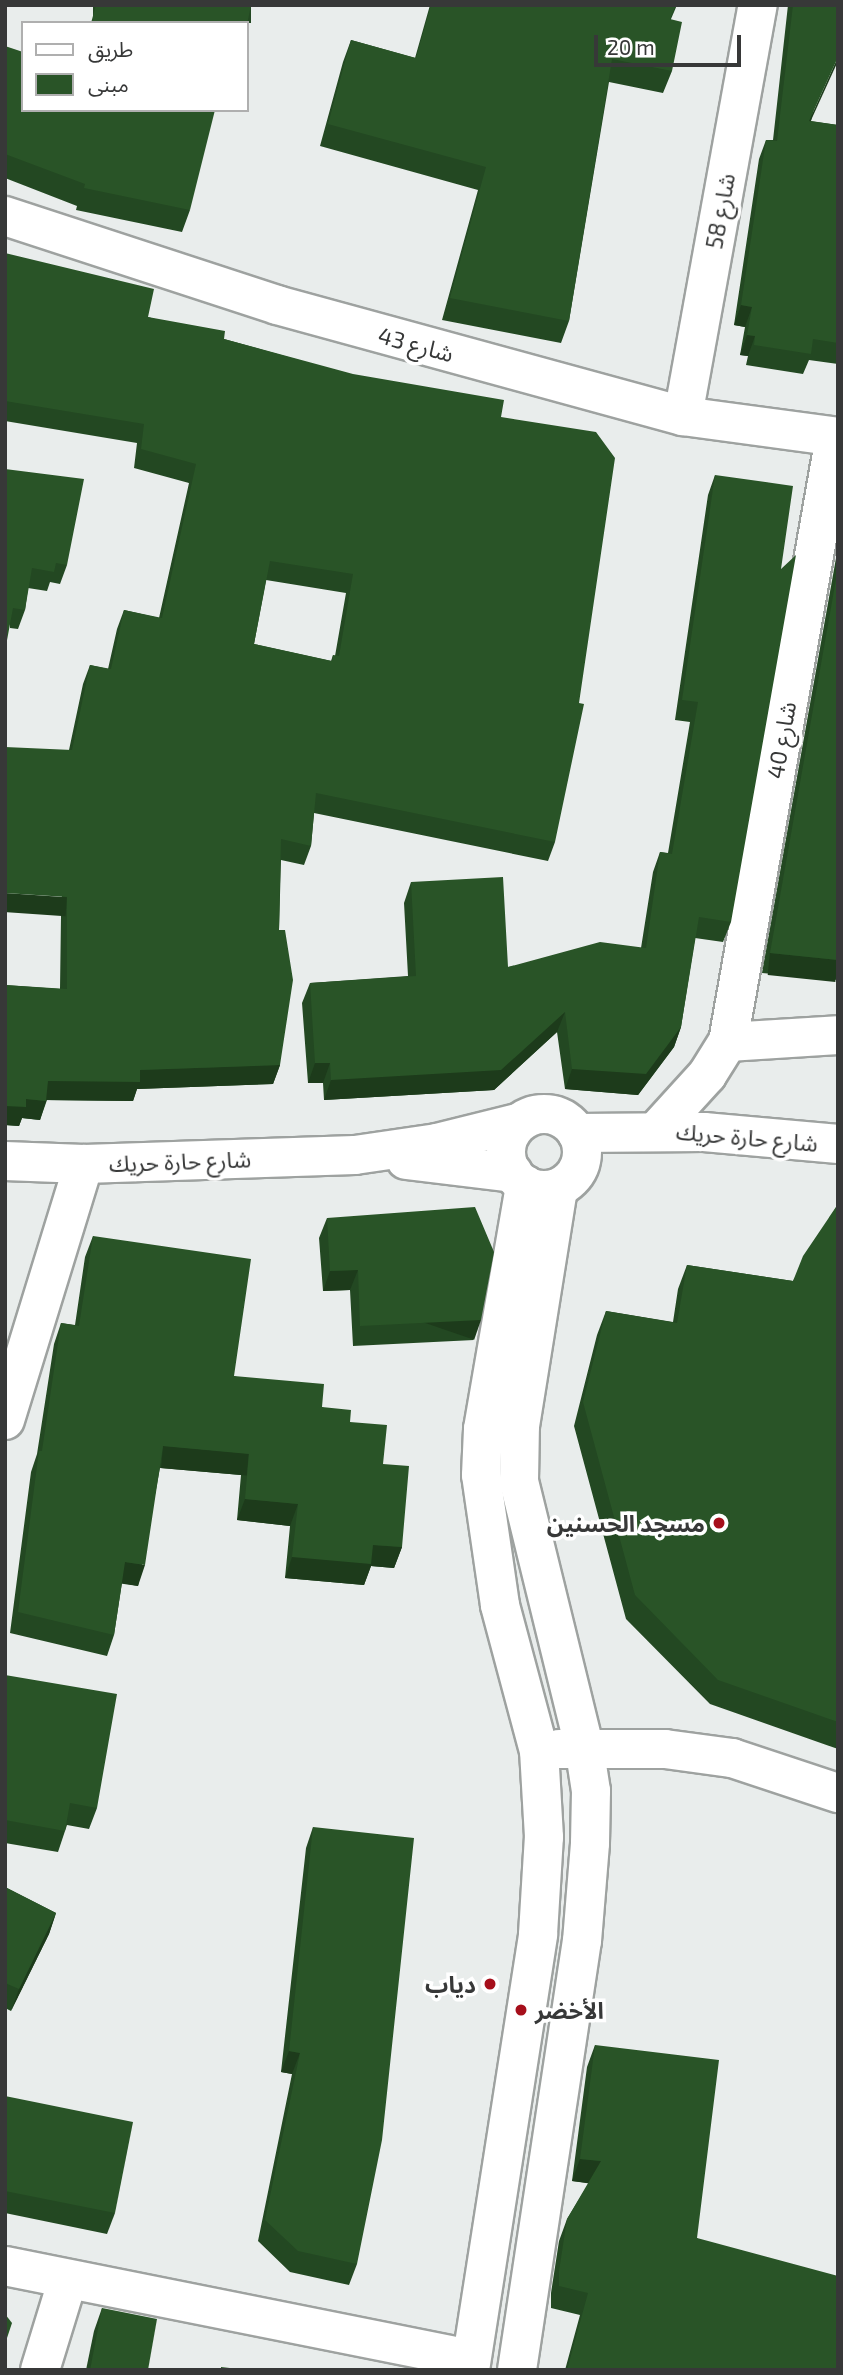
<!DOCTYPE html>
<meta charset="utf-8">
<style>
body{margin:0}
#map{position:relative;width:843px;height:2375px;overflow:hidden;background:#e9edec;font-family:"Exo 2","Noto Sans Arabic",sans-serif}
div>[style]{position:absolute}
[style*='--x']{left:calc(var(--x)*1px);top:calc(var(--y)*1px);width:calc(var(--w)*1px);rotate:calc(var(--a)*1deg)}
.roads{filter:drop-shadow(2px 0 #9ea2a0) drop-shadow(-2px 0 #9ea2a0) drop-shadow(0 2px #9ea2a0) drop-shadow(0 -2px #9ea2a0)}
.minor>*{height:38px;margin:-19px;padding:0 19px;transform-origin:19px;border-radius:19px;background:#fff}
.tertiary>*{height:38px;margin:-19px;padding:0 19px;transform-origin:19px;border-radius:19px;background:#fff}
.tertiary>.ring{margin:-19px;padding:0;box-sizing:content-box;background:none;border:38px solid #fff;border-radius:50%}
.wall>*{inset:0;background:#234822;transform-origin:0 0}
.shaded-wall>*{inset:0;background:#1d3b1b;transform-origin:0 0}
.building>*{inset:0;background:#295427}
.dots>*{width:19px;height:19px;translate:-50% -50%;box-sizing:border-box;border:4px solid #fff;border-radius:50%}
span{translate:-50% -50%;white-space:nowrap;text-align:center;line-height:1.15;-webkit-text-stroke:7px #fff;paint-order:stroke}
.street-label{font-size:23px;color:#373838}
.poi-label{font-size:23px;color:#373838;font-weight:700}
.right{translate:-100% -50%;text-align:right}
.left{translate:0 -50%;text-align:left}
.frame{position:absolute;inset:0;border:7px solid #373838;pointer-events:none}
.legend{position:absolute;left:21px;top:21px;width:228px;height:91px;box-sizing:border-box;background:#fff;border:2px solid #afafaf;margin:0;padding:9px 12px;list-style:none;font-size:21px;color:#373838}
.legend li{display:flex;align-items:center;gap:14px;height:35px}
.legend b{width:35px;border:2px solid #afafaf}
.scale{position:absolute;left:594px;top:35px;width:147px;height:32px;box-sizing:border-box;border:4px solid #373838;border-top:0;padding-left:9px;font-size:21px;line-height:24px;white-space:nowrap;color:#373838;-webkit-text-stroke:5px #fff;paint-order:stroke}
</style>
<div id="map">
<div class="roads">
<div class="minor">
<i style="--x:5;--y:216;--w:286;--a:18.1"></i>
<i style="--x:277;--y:305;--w:421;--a:15.3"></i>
<i style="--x:683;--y:416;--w:156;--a:7.7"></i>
<i style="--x:683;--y:416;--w:418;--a:-79.7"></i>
<i style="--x:728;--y:1042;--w:614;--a:-79.97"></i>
<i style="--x:5;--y:1420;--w:268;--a:-72.9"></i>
<i style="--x:559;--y:1749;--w:106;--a:0"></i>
<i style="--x:665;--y:1749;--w:68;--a:7.7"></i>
<i style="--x:732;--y:1758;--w:112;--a:18.3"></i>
<i style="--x:5;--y:2266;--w:475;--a:11.3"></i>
<i style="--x:40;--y:2370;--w:95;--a:-72.9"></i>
<i style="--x:470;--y:2370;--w:441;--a:-81.1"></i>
<i style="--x:538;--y:1934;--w:97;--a:-86.5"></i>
<i style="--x:544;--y:1837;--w:86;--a:-93.3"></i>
<i style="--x:539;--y:1751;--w:151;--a:-105"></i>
<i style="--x:500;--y:1605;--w:131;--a:-98.3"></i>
<i style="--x:481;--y:1475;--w:46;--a:-87.5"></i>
<i style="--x:483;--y:1429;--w:248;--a:-80.2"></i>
<i style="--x:517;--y:2370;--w:434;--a:-81.4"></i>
<i style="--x:582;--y:1941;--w:98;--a:-85.3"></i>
<i style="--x:590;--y:1843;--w:52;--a:-88.9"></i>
<i style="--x:591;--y:1791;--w:46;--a:-98.8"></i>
<i style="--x:584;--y:1746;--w:273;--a:-103.8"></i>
<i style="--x:519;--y:1481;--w:55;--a:-89"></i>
<i style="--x:520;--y:1426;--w:241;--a:-80.9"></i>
</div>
<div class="tertiary">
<i class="ring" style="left:506px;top:1114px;width:38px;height:38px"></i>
<i style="--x:656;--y:1131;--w:76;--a:-47.7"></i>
<i style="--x:707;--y:1075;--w:39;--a:-58"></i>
<i style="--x:728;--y:1042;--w:110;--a:-3.6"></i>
<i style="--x:577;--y:1133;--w:127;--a:-0.5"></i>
<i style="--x:704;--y:1132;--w:135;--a:5.1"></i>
<i style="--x:406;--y:1160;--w:108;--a:6.9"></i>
<i style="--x:5;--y:1161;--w:79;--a:2.2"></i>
<i style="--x:84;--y:1164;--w:271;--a:-1.9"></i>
<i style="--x:355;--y:1155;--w:83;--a:-8.3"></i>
<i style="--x:437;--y:1143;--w:83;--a:-13.9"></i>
</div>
</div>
<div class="wall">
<i style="left:93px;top:5px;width:158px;height:18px"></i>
<i style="clip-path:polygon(430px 5px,677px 5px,671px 19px,672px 71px,663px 93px,609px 82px,569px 321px,561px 343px,442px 320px,478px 190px,320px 146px,343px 62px,351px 40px,415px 58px)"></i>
<i style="clip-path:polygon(788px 5px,838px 5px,811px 121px,838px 125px,838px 364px,809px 360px,803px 374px,746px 365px,748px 356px,740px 355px,745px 327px,734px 325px,759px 159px,766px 140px,773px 140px)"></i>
<i style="clip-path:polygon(5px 46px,190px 210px,182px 232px,76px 210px,77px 206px,5px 178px)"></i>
<i style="clip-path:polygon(evenodd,5px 253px,148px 317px,224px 339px,501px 417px,555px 842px,548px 861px,314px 813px,311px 846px,304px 865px,281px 860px,279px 930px,280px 1065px,273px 1084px,137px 1089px,133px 1101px,47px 1100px,40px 1120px,22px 1118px,19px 1126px,5px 1125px,5px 985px,60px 989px,61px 916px,69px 750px,83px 684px,90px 665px,108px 669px,117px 629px,124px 610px,159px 618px,189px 483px,134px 468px,137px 443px,5px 421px,5px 253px,266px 580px,346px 593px,335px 656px,333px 655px,331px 661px,254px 644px,266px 580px)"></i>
<i style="clip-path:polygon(5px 469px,67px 565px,60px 584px,50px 582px,47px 591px,28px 588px,25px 610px,18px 629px,10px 628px)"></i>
<i style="clip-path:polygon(715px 475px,731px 922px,723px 942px,695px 938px,681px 1027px,674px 1047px,638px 1095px,565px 1089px,557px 1032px,494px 1090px,324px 1100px,323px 1083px,308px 1083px,302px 1003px,310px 983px,408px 976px,404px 903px,411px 882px,508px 967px,641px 948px,653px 872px,660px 852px,668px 853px,690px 722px,675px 720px,708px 495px)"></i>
<i style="clip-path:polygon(838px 547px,838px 980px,762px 973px)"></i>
<i style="clip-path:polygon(838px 1204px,838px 1749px,710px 1704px,626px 1619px,574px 1426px,597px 1335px,606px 1311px,673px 1322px,678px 1289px,687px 1265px,793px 1281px)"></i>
<i style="clip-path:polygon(327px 1218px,474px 1340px,353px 1346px,350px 1290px,323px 1291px,319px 1238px)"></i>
<i style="clip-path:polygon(93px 1236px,234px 1376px,322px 1407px,350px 1422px,383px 1464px,402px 1547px,394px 1568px,371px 1566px,364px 1585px,285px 1578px,290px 1526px,237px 1520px,241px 1475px,160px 1468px,138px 1586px,122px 1583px,114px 1635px,107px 1656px,10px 1633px,31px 1472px,37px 1454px,54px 1344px,61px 1323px,75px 1325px,85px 1257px)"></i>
<i style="clip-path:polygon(5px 1675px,97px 1808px,89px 1829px,67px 1825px,58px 1852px,5px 1843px)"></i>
<i style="clip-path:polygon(313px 1827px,357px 2264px,349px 2285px,290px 2272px,258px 2241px,292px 2074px,281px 2072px,306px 1848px)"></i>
<i style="clip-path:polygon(5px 1887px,56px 1913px,49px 1934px,11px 2011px,5px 2008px)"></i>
<i style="clip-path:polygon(595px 2045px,697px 2238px,838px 2370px,565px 2370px,580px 2315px,551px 2308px,551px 2293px,559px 2241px,567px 2219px,589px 2183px,572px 2181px,587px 2067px)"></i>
<i style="clip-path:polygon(5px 2096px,115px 2213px,107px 2234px,5px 2213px)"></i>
<i style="clip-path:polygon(102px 2308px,148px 2370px,86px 2370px,94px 2331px)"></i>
</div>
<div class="shaded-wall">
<i style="clip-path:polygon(838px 57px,838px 61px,802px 140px,809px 121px)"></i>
<i style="clip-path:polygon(741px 305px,752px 307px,745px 327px,734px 325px)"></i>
<i style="clip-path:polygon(747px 335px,755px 336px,748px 356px,740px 355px)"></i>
<i style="left:5px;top:893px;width:62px;height:19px;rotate:4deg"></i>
<i style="left:770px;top:953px;width:68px;height:22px;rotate:6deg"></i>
<i style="clip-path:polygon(565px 1012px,557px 1032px,494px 1090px,324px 1100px,331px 1080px)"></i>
<i style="clip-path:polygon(681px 1027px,674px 1047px,638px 1095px,565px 1089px,572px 1069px)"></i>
<i style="clip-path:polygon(315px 1063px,330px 1063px,323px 1083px,308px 1083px)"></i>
<i style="clip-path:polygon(280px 1065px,273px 1084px,137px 1089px,133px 1101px,41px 1100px,48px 1081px,140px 1070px)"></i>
<i style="clip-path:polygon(26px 1099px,46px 1101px,40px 1120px,22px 1118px,19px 1126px,5px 1125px,5px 1106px)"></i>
<i style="clip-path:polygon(358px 1270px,350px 1290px,323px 1291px,330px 1271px)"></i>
<i style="left:481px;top:1320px;width:21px;height:121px;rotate:109deg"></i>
<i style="left:163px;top:1446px;width:86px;height:22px;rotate:5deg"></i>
<i style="clip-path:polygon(245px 1499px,298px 1504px,290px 1526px,237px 1520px)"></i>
<i style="clip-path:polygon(373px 1545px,402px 1547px,394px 1568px,371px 1566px,364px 1585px,285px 1578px,292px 1557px)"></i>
<i style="clip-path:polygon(125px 1562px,145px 1565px,138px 1586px,117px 1583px)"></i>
<i style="clip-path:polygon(56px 1913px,49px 1934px,11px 2011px,19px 1989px)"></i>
<i style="clip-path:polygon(289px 2051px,300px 2053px,292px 2074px,281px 2072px)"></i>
<i style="clip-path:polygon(580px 2159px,601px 2161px,593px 2184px,572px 2181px)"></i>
</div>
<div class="building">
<i style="clip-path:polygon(96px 5px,251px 5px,247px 25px,247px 23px,91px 23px)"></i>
<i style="clip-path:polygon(431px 5px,676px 5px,670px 19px,682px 22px,672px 71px,612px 59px,569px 321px,450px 298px,486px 167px,328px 124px,351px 40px,416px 58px)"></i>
<i style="clip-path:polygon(793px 5px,838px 5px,838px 57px,809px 121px,838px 125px,838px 343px,813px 339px,811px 354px,754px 345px,755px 336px,747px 335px,752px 307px,741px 305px,766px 140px,777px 141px)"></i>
<i style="clip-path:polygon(5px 46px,23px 52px,23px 110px,215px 110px,190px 210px,84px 188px,85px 184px,5px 154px)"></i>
<i style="clip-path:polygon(evenodd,5px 253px,154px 289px,148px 317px,225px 331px,224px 339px,353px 374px,504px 400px,501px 417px,596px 432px,615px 458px,579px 703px,584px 704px,555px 842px,316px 793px,311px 846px,281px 839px,279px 930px,285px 930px,293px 980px,280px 1065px,140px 1070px,140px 1082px,48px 1081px,46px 1101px,26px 1099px,26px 1107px,5px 1106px,5px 985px,67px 989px,67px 897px,5px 893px,5px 747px,72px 750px,90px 665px,111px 669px,124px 610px,162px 618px,196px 464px,141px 449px,144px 424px,5px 401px,5px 253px,270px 561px,353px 574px,339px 656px,333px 655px,332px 661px,254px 644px,270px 561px)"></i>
<i style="clip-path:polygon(5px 469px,84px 479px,67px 565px,56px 563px,54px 572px,32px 568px,25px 610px,13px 608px,5px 651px)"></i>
<i style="clip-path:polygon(715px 475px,793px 486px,781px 569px,796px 555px,731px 922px,699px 917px,681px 1027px,646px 1074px,572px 1069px,565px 1012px,501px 1070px,331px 1080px,330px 1063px,315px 1063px,310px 983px,416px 976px,411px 882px,503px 877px,508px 967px,600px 942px,646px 948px,660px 852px,672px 854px,698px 702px,682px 700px)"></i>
<i style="clip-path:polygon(838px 568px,838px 960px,770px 953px)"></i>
<i style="clip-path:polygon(838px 1204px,838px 1722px,718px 1680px,635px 1595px,583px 1402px,606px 1311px,677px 1323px,687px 1265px,793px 1281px,803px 1256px)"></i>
<i style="clip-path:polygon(475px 1207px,494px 1252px,481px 1320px,360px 1326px,358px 1270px,330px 1271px,327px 1218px)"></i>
<i style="clip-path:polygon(93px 1236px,251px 1259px,234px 1376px,324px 1384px,322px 1407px,351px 1410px,350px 1422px,387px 1425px,383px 1464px,409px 1466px,402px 1547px,373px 1545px,371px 1564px,292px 1557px,298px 1504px,245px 1499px,249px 1454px,163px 1446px,145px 1565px,125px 1562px,114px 1635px,18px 1612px,39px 1451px,42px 1451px,61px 1323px,79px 1326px)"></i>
<i style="clip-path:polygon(5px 1675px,117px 1694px,97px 1808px,70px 1803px,65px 1831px,5px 1820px)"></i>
<i style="clip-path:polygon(313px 1827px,414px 1838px,382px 2140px,357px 2264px,298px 2251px,265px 2220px,300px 2053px,289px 2051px)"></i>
<i style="clip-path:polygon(5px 1887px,56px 1913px,19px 1989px,5px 1983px)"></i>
<i style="clip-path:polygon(595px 2045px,719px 2060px,697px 2238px,838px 2276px,838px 2370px,567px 2370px,588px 2293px,559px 2286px,559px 2271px,567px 2219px,601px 2161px,580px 2159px)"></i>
<i style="clip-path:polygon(5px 2096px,133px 2122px,115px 2213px,5px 2191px)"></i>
<i style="clip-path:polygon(102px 2308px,157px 2319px,148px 2370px,90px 2370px)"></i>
<i style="clip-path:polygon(5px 2314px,12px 2323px,5px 2344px)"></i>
<i style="clip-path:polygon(221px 2367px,247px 2370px,221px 2370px)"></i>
</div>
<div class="dots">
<i style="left:719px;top:1523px;background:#a60f1b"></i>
<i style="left:490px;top:1984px;background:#a60f1b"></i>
<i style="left:521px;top:2010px;background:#a60f1b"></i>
</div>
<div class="street-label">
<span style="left:720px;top:211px;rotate:-80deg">شارع 58</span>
<span style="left:416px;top:344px;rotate:15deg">شارع 43</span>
<span style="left:781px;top:740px;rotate:-80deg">شارع 40</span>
<span style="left:747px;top:1137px;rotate:5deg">شارع حارة حريك</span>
<span style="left:180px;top:1161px;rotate:-2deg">شارع حارة حريك</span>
</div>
<div class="poi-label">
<span class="right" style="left:705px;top:1523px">مسجد الحسنين</span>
<span class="right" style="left:476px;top:1984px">دياب</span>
<span class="left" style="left:535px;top:2010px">الأخضر</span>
</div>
<div class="frame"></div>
<ul class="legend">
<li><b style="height:9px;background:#fff"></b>طريق</li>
<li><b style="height:19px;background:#295427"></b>مبنى</li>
</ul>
<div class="scale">20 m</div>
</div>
